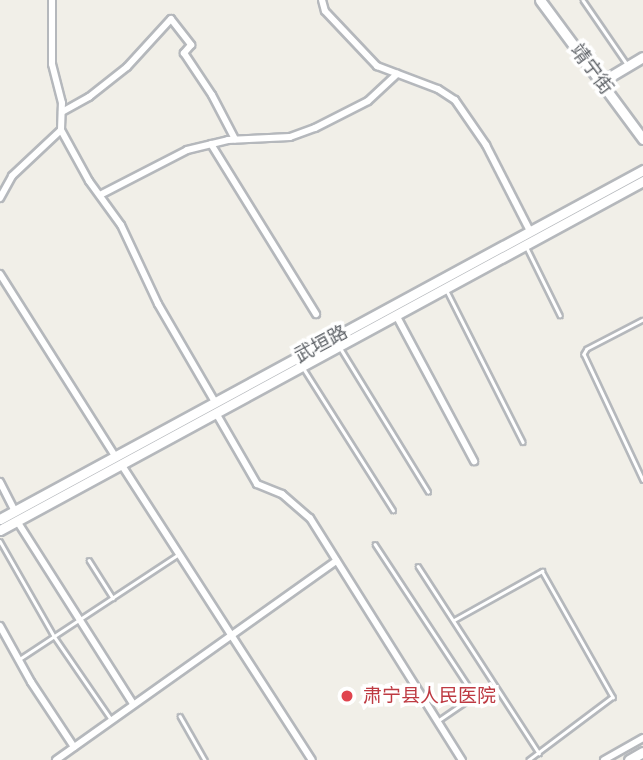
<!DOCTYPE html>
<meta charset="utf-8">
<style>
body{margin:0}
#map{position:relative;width:643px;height:760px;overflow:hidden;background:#f1efe8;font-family:"Fira Sans Condensed","Noto Sans SC",sans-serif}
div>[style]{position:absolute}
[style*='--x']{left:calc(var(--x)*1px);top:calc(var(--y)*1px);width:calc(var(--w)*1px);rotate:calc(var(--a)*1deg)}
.roads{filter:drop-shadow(2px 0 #b5b8bc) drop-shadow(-2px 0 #b5b8bc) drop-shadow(0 2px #b5b8bc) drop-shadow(0 -2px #b5b8bc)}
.lane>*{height:2.5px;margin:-1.25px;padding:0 1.25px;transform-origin:1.25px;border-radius:1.25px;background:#fff}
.street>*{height:6px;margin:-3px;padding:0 3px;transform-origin:3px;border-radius:3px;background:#fff}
.secondary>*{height:9px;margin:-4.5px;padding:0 4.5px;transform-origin:4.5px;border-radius:4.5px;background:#fff}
.dots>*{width:19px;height:19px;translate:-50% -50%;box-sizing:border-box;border:4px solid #fff;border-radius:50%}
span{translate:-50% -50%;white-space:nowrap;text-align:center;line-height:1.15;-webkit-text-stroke:7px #fff;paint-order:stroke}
.street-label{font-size:19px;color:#5f6368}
.health-label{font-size:19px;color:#be3a42}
.left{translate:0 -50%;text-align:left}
</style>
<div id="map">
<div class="roads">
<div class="lane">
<i style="--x:583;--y:0;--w:78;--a:55.5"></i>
<i style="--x:527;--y:248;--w:75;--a:63.8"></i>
<i style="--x:447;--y:291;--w:169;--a:63.3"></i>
<i style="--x:643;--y:320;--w:63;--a:152.6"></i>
<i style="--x:587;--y:349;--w:6;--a:121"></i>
<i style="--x:584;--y:354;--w:139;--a:64.9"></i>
<i style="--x:341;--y:349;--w:167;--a:58.5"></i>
<i style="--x:304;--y:369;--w:167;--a:57.7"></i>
<i style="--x:0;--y:541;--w:109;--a:60.4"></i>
<i style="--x:54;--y:636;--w:101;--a:55.5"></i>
<i style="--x:375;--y:544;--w:182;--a:56.7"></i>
<i style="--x:475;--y:696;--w:42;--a:145.6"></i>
<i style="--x:89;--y:560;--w:45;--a:57.7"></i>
<i style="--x:418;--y:566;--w:223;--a:57.1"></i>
<i style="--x:454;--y:620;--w:101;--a:-29.1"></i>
<i style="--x:542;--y:571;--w:145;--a:60.6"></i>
<i style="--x:613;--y:697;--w:105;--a:143.1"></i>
<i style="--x:21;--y:658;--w:189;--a:-33.4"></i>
<i style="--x:180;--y:716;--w:51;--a:60.4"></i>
</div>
<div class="street">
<i style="--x:322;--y:0;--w:11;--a:75"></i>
<i style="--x:325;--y:11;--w:76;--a:46.6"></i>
<i style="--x:377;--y:66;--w:65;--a:20.7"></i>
<i style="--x:438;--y:89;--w:20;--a:33"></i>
<i style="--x:455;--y:100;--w:55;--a:55.4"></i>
<i style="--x:486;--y:145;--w:97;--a:62.9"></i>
<i style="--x:62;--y:112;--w:31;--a:-29"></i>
<i style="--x:89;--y:97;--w:48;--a:-38.3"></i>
<i style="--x:127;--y:67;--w:65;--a:-47.5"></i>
<i style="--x:171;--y:19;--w:33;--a:52"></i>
<i style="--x:191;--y:45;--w:11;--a:131"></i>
<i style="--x:184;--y:53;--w:50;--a:56.3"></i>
<i style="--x:212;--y:95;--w:50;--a:62.4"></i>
<i style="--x:61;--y:130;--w:58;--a:61.2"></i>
<i style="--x:89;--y:181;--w:54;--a:54"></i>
<i style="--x:121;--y:225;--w:87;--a:64.9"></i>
<i style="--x:158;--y:304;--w:113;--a:59.8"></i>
<i style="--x:211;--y:144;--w:200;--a:58.3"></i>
<i style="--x:100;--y:195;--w:98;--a:-27.3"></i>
<i style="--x:187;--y:150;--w:42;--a:-13.7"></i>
<i style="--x:228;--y:140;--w:62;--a:-2.8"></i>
<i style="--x:290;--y:137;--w:27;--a:-20"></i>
<i style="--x:315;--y:128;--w:59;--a:-27"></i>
<i style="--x:368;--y:101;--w:40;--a:-43"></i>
<i style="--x:0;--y:198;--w:25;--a:-61"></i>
<i style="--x:12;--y:176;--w:67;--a:-43.2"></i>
<i style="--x:61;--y:130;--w:27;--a:-88"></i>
<i style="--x:62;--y:103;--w:40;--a:-104.4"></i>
<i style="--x:52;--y:64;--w:64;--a:-90"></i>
<i style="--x:0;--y:274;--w:215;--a:57.7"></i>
<i style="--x:396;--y:315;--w:166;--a:61.9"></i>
<i style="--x:216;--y:413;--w:82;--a:60"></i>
<i style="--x:257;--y:484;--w:27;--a:22"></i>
<i style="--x:282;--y:494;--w:37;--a:41"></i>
<i style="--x:310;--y:518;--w:286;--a:57.9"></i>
<i style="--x:121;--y:464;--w:352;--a:57.2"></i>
<i style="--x:0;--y:482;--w:33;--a:63"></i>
<i style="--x:17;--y:521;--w:217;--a:57.6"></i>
<i style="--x:0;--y:626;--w:64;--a:61"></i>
<i style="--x:31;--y:682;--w:78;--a:56.5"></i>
<i style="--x:56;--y:760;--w:344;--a:-35.4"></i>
<i style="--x:604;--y:760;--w:45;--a:-29.4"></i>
</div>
<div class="secondary">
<i style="--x:540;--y:0;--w:173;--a:53.5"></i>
<i style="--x:601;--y:82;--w:49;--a:-30.8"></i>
<i style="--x:0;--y:519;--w:732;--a:-28.49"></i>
<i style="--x:0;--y:530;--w:732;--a:-28.49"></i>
<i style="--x:629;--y:760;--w:16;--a:-30"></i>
</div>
</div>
<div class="dots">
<i style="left:347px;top:696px;background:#e0444e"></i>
</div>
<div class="street-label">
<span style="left:592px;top:69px;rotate:53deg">靖宁街</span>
<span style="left:321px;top:344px;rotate:-28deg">武垣路</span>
</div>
<div class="health-label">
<span class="left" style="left:363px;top:696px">肃宁县人民医院</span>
</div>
</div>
